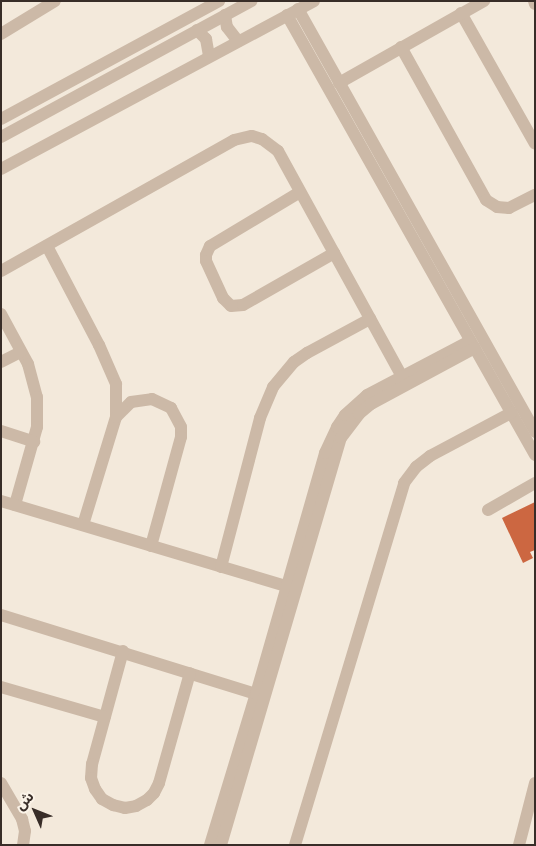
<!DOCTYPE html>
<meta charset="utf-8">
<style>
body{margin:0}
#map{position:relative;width:536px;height:846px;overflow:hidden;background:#f3e9db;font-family:"Open Sans","Noto Sans Arabic",sans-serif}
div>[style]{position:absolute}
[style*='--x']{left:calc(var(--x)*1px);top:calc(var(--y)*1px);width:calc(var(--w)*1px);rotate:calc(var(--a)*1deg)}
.building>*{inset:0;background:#cc6741}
.minor>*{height:12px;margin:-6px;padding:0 6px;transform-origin:6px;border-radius:6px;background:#ccb9a7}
span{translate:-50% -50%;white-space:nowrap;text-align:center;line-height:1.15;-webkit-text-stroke:4.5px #fbf3e8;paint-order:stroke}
.frame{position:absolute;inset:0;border:2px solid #382d28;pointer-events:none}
.north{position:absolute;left:10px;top:786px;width:50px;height:50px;-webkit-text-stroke:4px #fbf3e8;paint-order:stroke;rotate:314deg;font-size:14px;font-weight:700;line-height:20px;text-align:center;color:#382d28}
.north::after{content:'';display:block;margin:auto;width:18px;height:22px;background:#382d28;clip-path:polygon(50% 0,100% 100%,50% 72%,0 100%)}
</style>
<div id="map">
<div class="building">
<i style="clip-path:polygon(535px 502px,535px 550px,530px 552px,533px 558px,523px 563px,502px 518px)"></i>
</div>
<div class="minor">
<i style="--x:534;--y:1;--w:3;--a:72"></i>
<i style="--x:298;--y:9;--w:485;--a:60.7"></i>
<i style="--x:461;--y:13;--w:150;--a:60.5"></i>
<i style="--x:225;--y:15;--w:12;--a:81"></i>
<i style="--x:227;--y:27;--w:18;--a:52"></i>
<i style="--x:287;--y:15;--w:505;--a:60.59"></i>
<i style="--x:197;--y:30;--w:13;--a:45"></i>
<i style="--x:206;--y:39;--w:17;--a:80"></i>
<i style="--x:1;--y:34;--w:63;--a:-31.4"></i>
<i style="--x:401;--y:47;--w:175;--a:60.9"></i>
<i style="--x:486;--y:200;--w:13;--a:32"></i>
<i style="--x:497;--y:207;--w:12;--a:5"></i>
<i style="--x:509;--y:208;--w:29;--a:-27"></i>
<i style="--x:339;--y:83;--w:167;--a:-29.5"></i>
<i style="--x:1;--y:119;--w:248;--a:-28.4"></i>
<i style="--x:1;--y:137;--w:285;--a:-28.5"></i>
<i style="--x:1;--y:169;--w:355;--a:-28.2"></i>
<i style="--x:300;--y:192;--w:105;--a:149"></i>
<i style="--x:210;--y:246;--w:10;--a:114"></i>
<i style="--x:206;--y:255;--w:6;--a:90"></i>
<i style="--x:206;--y:261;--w:41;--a:65.3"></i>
<i style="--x:223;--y:298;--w:11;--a:45"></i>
<i style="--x:231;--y:306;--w:12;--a:-5"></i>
<i style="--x:243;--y:305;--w:105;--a:-29.7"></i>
<i style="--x:47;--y:246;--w:112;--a:62.3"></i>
<i style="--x:99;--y:345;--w:43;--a:66.4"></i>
<i style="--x:116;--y:384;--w:33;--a:90"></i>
<i style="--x:116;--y:417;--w:113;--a:107"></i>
<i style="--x:1;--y:271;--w:267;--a:-29.3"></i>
<i style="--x:234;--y:140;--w:18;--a:-13"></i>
<i style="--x:252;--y:136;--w:10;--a:17"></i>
<i style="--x:262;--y:139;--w:20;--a:37"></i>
<i style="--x:278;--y:151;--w:258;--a:61.2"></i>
<i style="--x:1;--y:314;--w:57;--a:61.6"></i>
<i style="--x:28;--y:364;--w:34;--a:75"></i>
<i style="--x:37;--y:397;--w:30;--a:90"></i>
<i style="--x:37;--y:427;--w:81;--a:105.8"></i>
<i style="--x:1;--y:362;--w:22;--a:-27"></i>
<i style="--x:116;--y:417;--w:21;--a:-45"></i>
<i style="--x:131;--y:402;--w:21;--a:-8"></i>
<i style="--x:152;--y:399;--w:21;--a:25"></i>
<i style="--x:171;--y:408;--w:21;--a:62"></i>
<i style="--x:181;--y:427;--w:10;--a:90"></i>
<i style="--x:181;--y:437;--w:113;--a:105.4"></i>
<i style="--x:1;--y:431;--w:35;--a:18"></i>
<i style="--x:1;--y:501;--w:298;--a:16.6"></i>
<i style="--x:488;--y:510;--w:54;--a:-29.9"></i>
<i style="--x:221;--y:567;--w:154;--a:-75.3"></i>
<i style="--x:260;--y:418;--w:34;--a:-67"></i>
<i style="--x:273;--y:387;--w:33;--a:-50"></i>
<i style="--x:294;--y:362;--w:16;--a:-35"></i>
<i style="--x:307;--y:353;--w:72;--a:-28.4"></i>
<i style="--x:1;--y:615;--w:267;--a:17.2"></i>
<i style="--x:123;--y:651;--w:117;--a:105.3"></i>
<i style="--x:92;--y:764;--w:14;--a:94"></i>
<i style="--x:91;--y:778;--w:12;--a:70"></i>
<i style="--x:95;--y:789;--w:12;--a:55"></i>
<i style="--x:102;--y:799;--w:13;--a:29"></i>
<i style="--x:113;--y:805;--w:12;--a:14"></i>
<i style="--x:125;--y:808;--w:11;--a:-10"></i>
<i style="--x:136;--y:806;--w:13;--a:-29"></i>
<i style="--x:147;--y:800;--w:10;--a:-45"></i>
<i style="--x:154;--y:793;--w:11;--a:-63"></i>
<i style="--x:159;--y:783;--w:114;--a:-74.3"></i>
<i style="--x:1;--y:687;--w:108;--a:16.1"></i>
<i style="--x:1;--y:783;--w:42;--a:59.7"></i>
<i style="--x:22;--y:819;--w:12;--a:76"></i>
<i style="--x:25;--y:831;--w:14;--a:98"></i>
<i style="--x:210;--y:845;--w:158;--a:-73.1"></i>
<i style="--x:256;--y:694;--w:251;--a:-74"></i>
<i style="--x:325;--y:453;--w:29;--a:-65"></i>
<i style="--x:337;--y:427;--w:14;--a:-56"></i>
<i style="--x:345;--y:415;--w:30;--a:-42"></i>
<i style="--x:367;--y:395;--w:116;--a:-27.7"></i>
<i style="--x:221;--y:845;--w:424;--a:-73.6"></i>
<i style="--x:341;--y:438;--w:30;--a:-53"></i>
<i style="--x:359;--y:414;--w:16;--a:-40"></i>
<i style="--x:371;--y:404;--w:118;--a:-28.3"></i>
<i style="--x:295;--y:845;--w:378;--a:-73.2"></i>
<i style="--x:404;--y:483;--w:20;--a:-53"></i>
<i style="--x:416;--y:467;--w:18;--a:-38"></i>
<i style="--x:430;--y:456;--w:92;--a:-28"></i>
<i style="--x:519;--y:845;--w:64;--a:-75.5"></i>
</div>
<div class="frame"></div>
<div class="north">ش</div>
</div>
